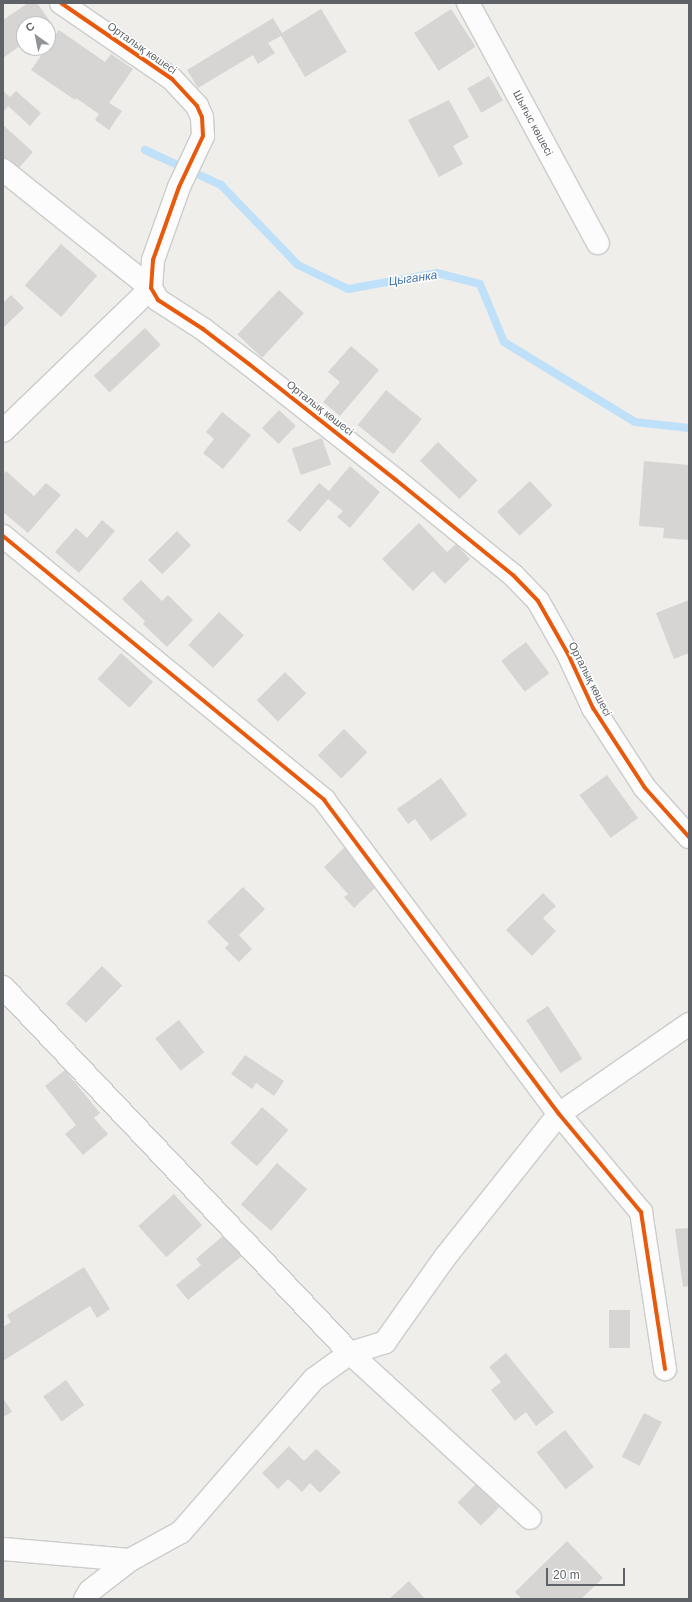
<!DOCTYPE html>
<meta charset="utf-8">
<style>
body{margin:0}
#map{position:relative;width:692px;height:1602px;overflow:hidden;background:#efeeea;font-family:Helvetica,sans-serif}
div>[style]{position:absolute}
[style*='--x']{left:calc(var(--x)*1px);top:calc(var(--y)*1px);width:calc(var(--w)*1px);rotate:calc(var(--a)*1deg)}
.stream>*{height:8px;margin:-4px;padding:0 4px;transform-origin:4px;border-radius:4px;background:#bfe0f9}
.building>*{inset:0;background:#d6d5d3;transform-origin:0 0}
.roads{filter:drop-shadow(1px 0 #cbcccc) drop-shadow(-1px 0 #cbcccc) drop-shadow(0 1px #cbcccc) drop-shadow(0 -1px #cbcccc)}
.street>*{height:22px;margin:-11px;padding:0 11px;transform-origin:11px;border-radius:11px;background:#fdfcfc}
.cycleway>*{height:4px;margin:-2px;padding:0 2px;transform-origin:2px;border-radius:2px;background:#e8590c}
span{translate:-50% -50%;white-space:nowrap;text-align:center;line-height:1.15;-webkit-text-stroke:3px #fff;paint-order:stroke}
.street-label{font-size:11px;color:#5f6368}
.water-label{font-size:12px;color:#4174aa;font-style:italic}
.frame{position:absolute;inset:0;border:4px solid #5f6368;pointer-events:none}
.north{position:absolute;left:16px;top:16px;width:40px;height:40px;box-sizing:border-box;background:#fff;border:1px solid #bfc1c3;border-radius:50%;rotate:327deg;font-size:11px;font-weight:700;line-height:16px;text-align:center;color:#5f6368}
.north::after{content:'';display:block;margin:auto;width:14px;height:18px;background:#919496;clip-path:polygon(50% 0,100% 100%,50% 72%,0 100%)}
.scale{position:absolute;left:546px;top:1568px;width:79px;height:18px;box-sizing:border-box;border:2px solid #5f6368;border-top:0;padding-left:5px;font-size:12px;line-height:14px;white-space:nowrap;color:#5f6368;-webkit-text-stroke:3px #fff;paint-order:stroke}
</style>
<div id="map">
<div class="stream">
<i style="--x:145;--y:150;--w:84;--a:24.7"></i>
<i style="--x:221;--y:185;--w:111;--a:46.1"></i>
<i style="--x:298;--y:265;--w:55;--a:25.6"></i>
<i style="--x:348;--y:289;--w:90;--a:-10.2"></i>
<i style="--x:437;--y:273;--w:44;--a:14.3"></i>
<i style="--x:480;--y:284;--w:63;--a:67.5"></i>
<i style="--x:504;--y:342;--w:153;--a:31.4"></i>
<i style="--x:635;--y:422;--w:54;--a:6.3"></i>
</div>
<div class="building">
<i style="clip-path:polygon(28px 3px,37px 3px,52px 24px,48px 27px,48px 24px,24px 24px,24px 43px,3px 58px,3px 20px)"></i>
<i style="clip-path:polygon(321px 9px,347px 52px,305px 77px,281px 36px,268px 43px,275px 53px,258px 64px,253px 55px,198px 88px,187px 70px,273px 18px,282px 33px)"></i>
<i style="left:451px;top:9px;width:45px;height:44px;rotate:57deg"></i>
<i style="clip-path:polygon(59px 30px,105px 62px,111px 54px,133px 69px,109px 103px,122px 111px,109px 130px,95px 120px,99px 114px,76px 98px,75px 100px,31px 70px)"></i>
<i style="left:489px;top:76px;width:28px;height:25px;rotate:60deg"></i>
<i style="clip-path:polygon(3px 91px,10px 97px,16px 91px,41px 113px,30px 126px,8px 106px,3px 112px)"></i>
<i style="clip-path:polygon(449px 100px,469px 137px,453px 146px,463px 164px,439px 177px,408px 120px)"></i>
<i style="clip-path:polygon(3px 125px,33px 152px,17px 170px,3px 158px)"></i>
<i style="left:61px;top:244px;width:48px;height:55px;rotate:41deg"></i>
<i style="left:279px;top:290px;width:34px;height:61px;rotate:43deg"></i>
<i style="clip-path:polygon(11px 295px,24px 308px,3px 328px,3px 303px)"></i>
<i style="left:145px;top:328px;width:23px;height:70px;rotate:47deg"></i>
<i style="clip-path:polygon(351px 346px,379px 370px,340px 416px,323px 402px,340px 382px,328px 372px)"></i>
<i style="left:386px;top:390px;width:46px;height:45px;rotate:39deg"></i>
<i style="left:279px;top:410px;width:23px;height:25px;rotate:43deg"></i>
<i style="clip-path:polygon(222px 412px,251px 435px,223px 469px,203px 453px,214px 439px,206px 432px)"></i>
<i style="left:322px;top:438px;width:28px;height:32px;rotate:71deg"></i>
<i style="left:438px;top:442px;width:55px;height:26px;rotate:44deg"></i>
<i style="clip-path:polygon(644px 461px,689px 465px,689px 540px,663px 538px,664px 528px,639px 526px)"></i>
<i style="clip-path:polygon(350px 466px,380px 492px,350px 528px,337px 517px,343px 511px,328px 499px,300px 532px,287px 521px,319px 483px,329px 491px)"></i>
<i style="clip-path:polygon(6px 471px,34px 496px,46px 483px,61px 495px,28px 533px,3px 512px,3px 475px)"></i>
<i style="left:530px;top:481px;width:33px;height:45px;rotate:47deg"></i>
<i style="clip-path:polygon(102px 520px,115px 531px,79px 573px,55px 552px,76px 528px,87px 538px)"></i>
<i style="clip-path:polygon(419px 523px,447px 552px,456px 544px,470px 559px,445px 584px,433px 571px,413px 591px,382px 559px)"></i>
<i style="left:177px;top:531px;width:20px;height:41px;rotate:45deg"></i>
<i style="clip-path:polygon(141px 580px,162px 601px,168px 595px,193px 620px,167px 647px,143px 624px,145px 621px,122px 599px)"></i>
<i style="clip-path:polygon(689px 600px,689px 653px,674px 659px,656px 613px)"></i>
<i style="left:219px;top:612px;width:34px;height:45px;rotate:43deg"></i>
<i style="left:526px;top:642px;width:39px;height:31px;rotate:53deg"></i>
<i style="left:121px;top:653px;width:43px;height:35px;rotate:42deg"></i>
<i style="left:285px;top:672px;width:30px;height:40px;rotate:45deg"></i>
<i style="left:344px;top:729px;width:33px;height:37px;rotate:45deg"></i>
<i style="left:607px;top:775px;width:53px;height:34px;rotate:54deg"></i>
<i style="clip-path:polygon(441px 778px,467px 815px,431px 841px,415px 819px,408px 824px,397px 809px)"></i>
<i style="clip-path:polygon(345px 847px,379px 884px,354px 908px,344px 897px,348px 894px,324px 867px)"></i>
<i style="clip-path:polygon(243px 887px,265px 909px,239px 935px,252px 949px,239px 962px,225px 948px,229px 944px,207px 922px)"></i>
<i style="clip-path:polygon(543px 893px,556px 906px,543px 918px,556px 931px,532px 956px,506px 930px)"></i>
<i style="left:102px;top:966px;width:28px;height:52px;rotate:44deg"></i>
<i style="left:548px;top:1006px;width:63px;height:26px;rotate:57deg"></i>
<i style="left:179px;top:1020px;width:41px;height:30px;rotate:52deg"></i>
<i style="clip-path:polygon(245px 1055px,284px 1081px,274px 1096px,256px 1083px,252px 1089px,231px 1074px)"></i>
<i style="clip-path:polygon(65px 1070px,100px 1113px,94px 1118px,108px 1134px,83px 1155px,65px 1134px,76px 1125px,45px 1086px)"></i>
<i style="left:262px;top:1107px;width:35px;height:48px;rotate:41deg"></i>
<i style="left:277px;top:1163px;width:40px;height:55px;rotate:41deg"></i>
<i style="left:174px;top:1194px;width:42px;height:48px;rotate:48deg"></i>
<i style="clip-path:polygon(689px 1228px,689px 1286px,683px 1287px,675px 1229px)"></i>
<i style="clip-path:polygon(225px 1234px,243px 1255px,188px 1300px,176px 1285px,201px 1265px,196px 1259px)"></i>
<i style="clip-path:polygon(84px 1267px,110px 1309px,97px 1318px,90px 1306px,3px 1361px,3px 1327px,11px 1322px,7px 1315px)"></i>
<i style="left:609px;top:1310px;width:21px;height:38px"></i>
<i style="clip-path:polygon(506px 1353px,554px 1412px,536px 1426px,526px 1412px,515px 1421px,491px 1390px,501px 1382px,489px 1367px)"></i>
<i style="left:66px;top:1380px;width:31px;height:28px;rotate:54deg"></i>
<i style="clip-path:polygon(3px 1398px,12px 1412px,3px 1417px)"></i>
<i style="left:644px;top:1413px;width:20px;height:49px;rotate:27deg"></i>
<i style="left:565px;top:1430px;width:47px;height:36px;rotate:52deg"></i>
<i style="clip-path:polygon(289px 1446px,304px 1461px,316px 1449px,341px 1472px,320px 1493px,310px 1483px,302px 1492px,288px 1479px,278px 1489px,262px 1473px)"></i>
<i style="left:476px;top:1484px;width:33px;height:26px;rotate:45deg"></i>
<i style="clip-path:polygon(567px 1541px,603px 1578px,581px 1599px,522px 1599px,515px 1592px)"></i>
<i style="clip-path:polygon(409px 1581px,425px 1599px,389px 1599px)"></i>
</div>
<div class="roads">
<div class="street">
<i style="--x:61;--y:3;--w:135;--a:34.4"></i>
<i style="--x:172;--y:79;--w:37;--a:47"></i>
<i style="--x:197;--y:106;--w:12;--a:66"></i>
<i style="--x:202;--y:117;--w:19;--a:87"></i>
<i style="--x:203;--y:136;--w:56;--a:115.2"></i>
<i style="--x:179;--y:187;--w:77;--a:109.6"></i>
<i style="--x:153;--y:260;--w:28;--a:94"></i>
<i style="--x:151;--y:288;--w:14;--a:60"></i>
<i style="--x:158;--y:300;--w:54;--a:32.8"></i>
<i style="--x:203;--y:329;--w:58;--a:37.3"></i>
<i style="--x:249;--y:364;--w:187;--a:38.3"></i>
<i style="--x:396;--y:480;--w:151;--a:39.1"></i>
<i style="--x:513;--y:575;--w:36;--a:46"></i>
<i style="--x:538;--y:601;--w:61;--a:60.5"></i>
<i style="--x:568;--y:654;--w:60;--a:65.2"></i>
<i style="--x:593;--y:708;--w:95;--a:57"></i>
<i style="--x:645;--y:788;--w:66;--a:48.1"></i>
<i style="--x:468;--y:3;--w:273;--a:61.6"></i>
<i style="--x:3;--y:170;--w:189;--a:38.6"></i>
<i style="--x:3;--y:431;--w:206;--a:-44"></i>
<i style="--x:3;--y:536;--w:416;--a:39.4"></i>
<i style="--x:324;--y:800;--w:392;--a:53.2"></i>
<i style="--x:559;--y:1114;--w:128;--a:50.1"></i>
<i style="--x:641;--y:1212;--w:159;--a:81.3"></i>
<i style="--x:3;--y:987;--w:504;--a:46.53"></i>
<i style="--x:350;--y:1353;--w:244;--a:42.5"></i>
<i style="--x:3;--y:1549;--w:127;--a:5"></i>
<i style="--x:85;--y:1599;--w:9;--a:-58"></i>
<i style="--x:90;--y:1591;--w:51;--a:-37.8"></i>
<i style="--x:130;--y:1560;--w:58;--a:-28.8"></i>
<i style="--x:181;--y:1532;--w:203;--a:-49"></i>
<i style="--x:314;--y:1379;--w:44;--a:-35.8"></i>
<i style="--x:350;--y:1353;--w:37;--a:-17"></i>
<i style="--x:385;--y:1342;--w:105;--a:-54.7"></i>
<i style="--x:446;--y:1256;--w:181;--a:-51.5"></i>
<i style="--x:559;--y:1114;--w:158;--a:-34.7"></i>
</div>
</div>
<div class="cycleway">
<i style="--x:61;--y:3;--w:135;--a:34.4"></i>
<i style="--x:172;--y:79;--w:37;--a:47"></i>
<i style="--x:197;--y:106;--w:12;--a:66"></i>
<i style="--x:202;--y:117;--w:19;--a:87"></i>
<i style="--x:203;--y:136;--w:56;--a:115.2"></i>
<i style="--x:179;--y:187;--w:77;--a:109.6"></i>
<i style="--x:153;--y:260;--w:28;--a:94"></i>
<i style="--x:151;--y:288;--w:14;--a:60"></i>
<i style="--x:158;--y:300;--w:54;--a:32.8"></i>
<i style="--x:203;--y:329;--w:58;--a:37.3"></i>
<i style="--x:249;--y:364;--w:187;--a:38.3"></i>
<i style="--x:396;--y:480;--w:151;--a:39.1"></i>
<i style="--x:513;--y:575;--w:36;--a:46"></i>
<i style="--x:538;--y:601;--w:61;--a:60.5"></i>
<i style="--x:568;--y:654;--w:60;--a:65.2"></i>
<i style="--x:593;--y:708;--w:95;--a:57"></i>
<i style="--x:645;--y:788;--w:66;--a:48.1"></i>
<i style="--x:3;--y:536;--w:416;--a:39.4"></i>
<i style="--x:324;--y:800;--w:392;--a:53.2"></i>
<i style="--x:559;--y:1114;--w:128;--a:50.1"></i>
<i style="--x:641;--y:1212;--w:159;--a:81.3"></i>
</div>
<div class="street-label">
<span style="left:142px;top:48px;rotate:35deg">Орталық көшесі</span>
<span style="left:533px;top:123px;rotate:62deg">Шығыс көшесі</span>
<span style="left:320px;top:408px;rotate:38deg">Орталық көшесі</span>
<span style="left:590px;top:679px;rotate:63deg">Орталық көшесі</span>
</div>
<div class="water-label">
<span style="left:413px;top:279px;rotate:-8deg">Цыганка</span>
</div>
<div class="frame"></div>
<div class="north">С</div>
<div class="scale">20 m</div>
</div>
